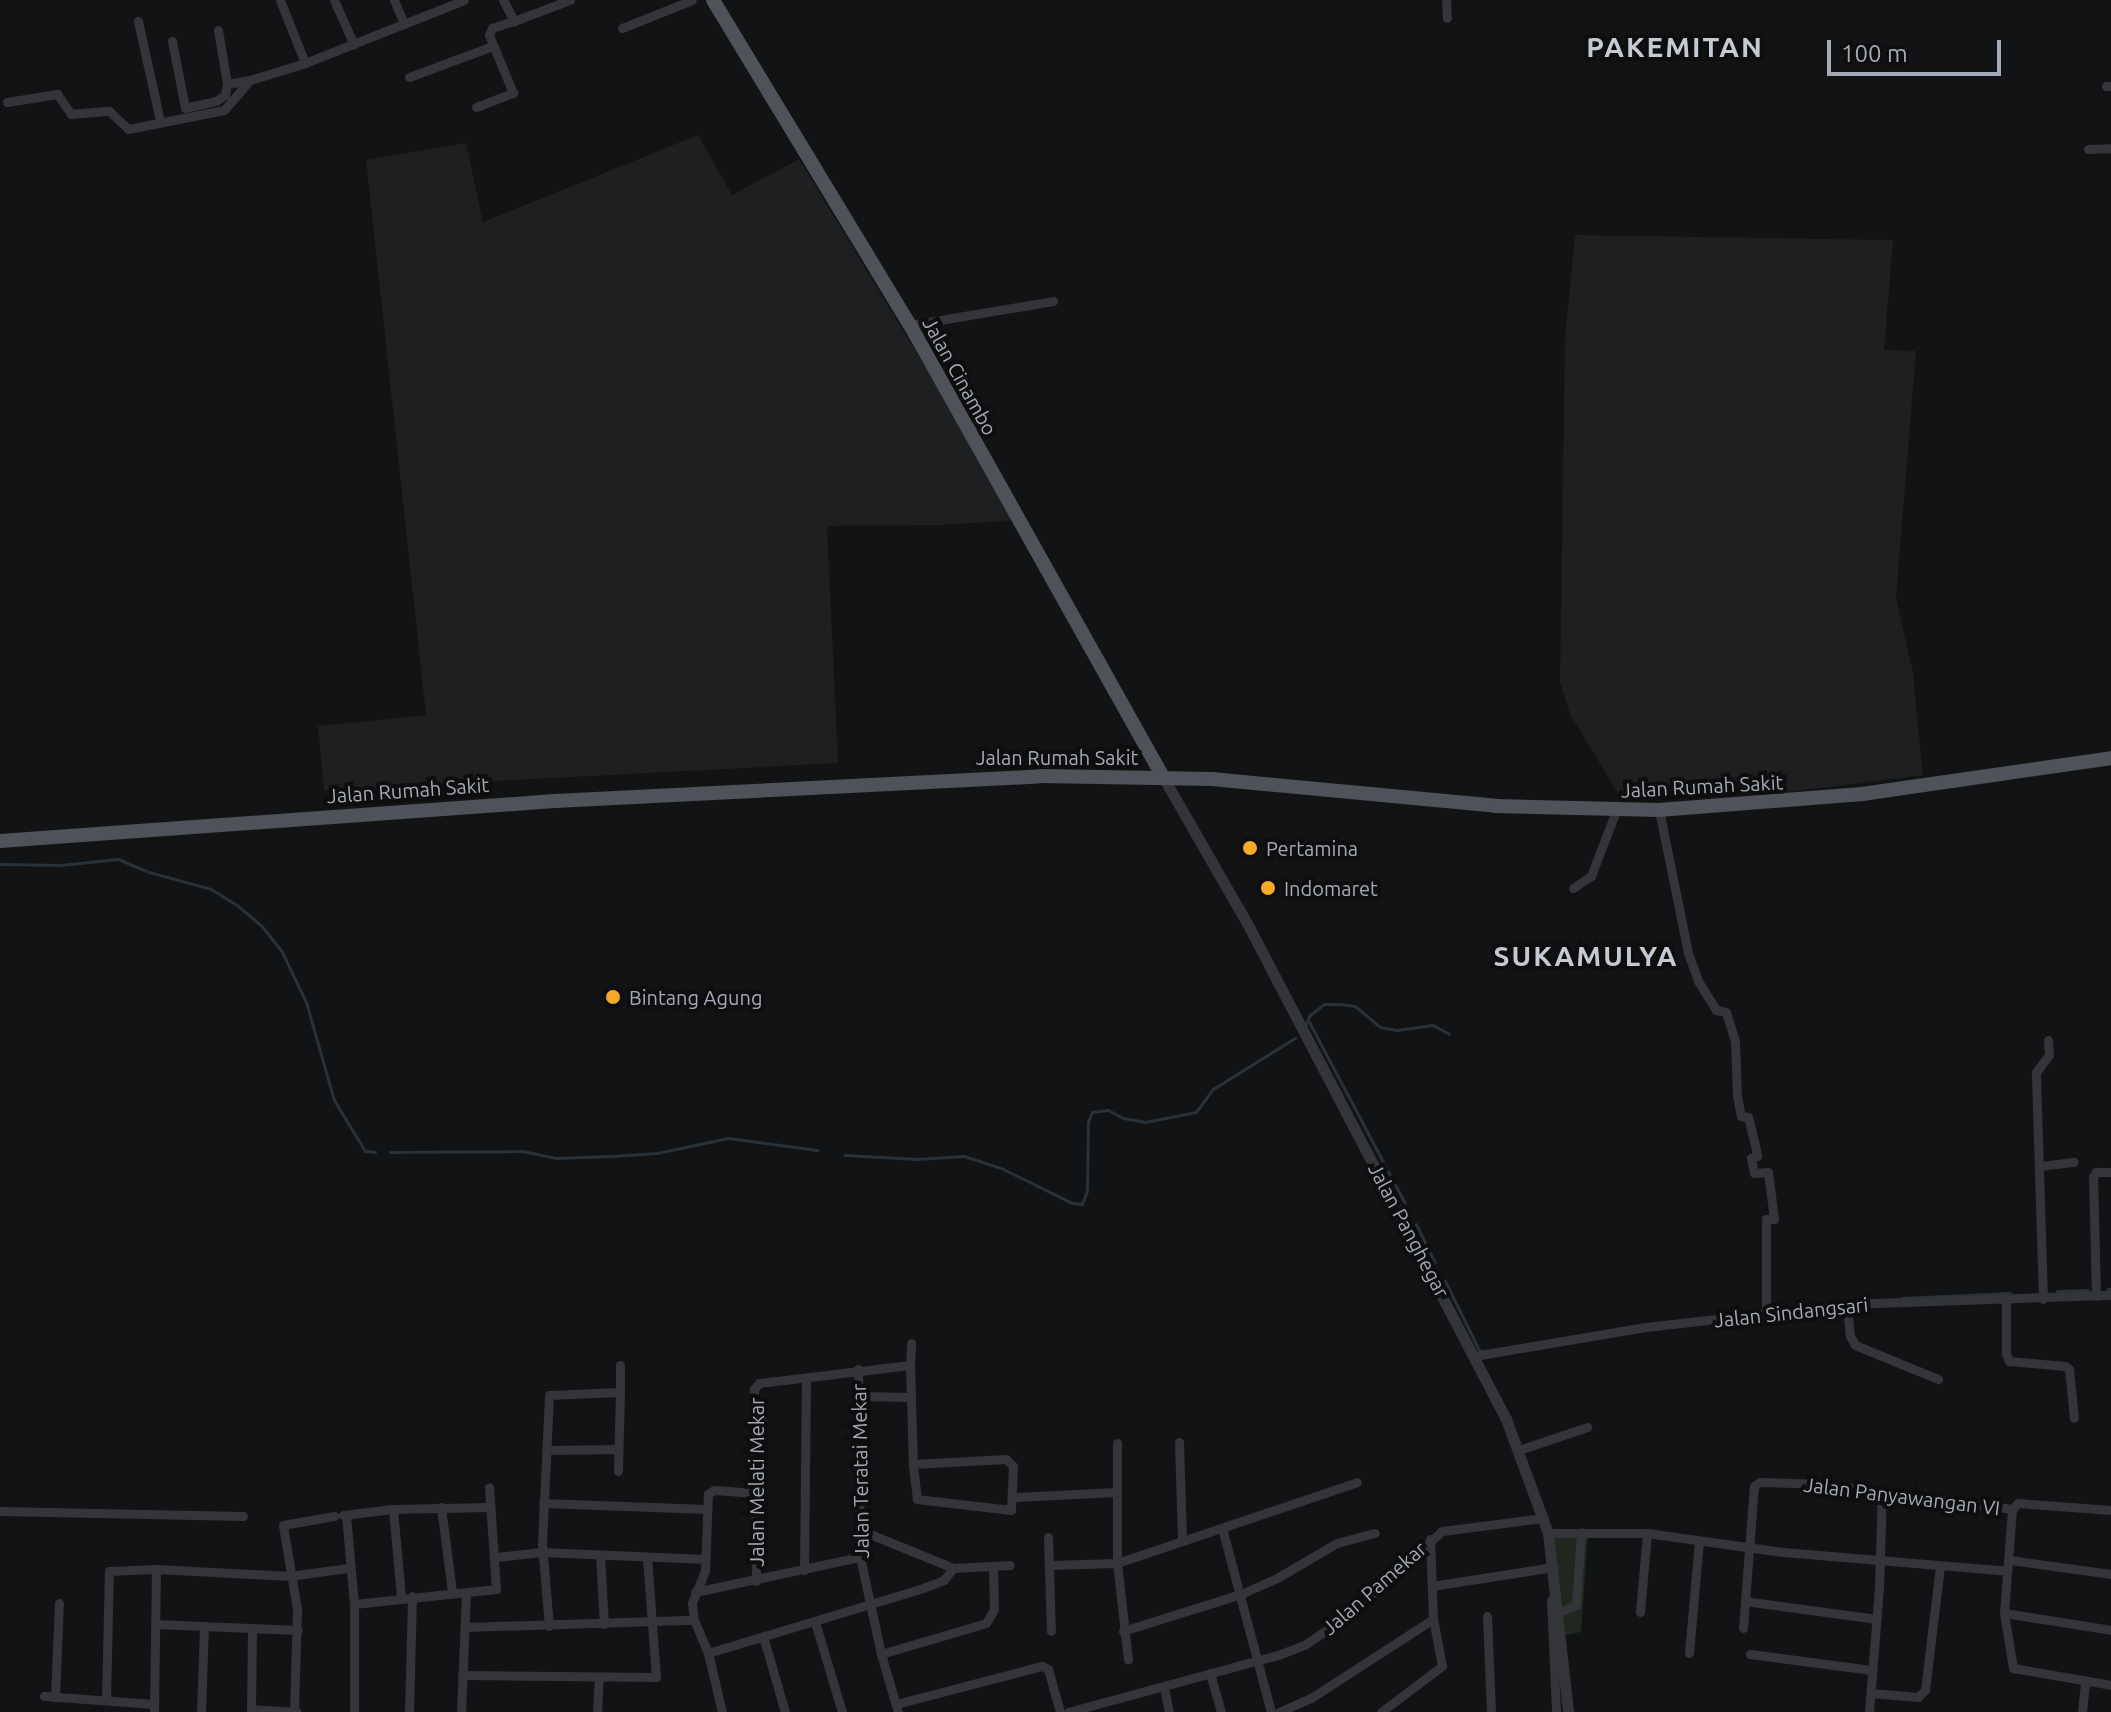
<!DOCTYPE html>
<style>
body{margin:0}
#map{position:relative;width:2111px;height:1712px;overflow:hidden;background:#121314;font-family:Ubuntu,sans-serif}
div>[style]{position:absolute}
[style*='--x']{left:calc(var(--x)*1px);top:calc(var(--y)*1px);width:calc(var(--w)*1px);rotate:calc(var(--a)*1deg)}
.built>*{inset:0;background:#1e1f21}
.green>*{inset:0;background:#1f271f}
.stream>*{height:3px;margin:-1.5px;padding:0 1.5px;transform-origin:1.5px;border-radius:1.5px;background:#293238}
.minor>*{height:9px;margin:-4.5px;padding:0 4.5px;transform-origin:4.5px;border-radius:4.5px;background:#333539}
.tertiary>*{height:11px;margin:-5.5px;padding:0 5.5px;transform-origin:5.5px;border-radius:5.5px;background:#333539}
.primary>*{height:14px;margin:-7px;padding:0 7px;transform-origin:7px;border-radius:7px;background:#4f5258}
.dots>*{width:22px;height:22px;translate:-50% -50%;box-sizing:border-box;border:4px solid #0e0e0f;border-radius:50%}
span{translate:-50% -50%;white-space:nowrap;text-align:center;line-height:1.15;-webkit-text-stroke:8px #0e0e0f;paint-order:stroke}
.street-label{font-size:20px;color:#a4aab5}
.poi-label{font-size:20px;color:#a4aab5}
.left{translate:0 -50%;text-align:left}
.district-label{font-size:28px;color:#c5c9d1;font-weight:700;letter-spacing:2px}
.scale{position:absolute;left:1827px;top:40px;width:174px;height:36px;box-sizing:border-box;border:4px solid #a4aab5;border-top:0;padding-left:10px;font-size:24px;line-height:28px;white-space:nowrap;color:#a4aab5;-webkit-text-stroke:6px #0e0e0f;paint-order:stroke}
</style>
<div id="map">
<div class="built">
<i style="clip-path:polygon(698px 135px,732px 195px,799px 159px,1018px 520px,939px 525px,827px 526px,838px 763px,324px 790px,318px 726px,426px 715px,366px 160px,466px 143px,483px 222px)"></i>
<i style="clip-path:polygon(1575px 235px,1893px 240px,1884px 350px,1916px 351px,1896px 597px,1913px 673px,1923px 775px,1772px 794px,1678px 798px,1619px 795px,1570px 714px,1560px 682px,1565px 338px)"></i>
</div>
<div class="green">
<i style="clip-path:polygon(1588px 1535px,1581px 1632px,1562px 1636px,1549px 1536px)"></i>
</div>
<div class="stream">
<i style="--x:0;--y:864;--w:61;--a:0.9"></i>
<i style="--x:61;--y:865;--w:57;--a:-6"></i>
<i style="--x:118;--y:859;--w:34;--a:23"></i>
<i style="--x:149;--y:872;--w:64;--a:15.3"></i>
<i style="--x:211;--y:889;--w:32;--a:32"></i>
<i style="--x:238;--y:906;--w:30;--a:40"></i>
<i style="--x:261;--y:925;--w:34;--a:52"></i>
<i style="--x:282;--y:952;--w:55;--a:64.4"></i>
<i style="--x:306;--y:1002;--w:102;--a:74.1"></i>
<i style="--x:334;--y:1100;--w:60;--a:58.7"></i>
<i style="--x:365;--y:1151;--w:10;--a:6"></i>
<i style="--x:1308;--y:1020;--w:207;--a:62.1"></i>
<i style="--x:1306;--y:1024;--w:9;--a:-69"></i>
<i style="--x:1309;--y:1016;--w:19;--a:-39"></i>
<i style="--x:1324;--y:1004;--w:16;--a:0"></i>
<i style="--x:1340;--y:1004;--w:15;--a:8"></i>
<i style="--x:1355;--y:1006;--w:33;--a:40"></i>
<i style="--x:1380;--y:1027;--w:17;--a:10"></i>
<i style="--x:1397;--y:1030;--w:36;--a:-8"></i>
<i style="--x:1433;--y:1025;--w:18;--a:29"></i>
<i style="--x:390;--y:1152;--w:133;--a:-0.4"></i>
<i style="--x:523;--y:1151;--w:33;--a:12"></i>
<i style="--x:555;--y:1158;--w:58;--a:-2"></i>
<i style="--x:613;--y:1156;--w:44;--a:-3.9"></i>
<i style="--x:657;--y:1153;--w:73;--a:-11.9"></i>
<i style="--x:728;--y:1138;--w:90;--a:7.7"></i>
<i style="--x:845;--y:1155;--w:72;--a:3.2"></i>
<i style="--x:917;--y:1159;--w:47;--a:-3.7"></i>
<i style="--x:964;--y:1156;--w:39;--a:18"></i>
<i style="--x:1001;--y:1168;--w:79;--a:26.2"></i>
<i style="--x:1072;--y:1203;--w:10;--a:6"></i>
<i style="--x:1082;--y:1204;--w:14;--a:-69"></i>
<i style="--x:1087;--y:1191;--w:69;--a:-89.2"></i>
<i style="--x:1088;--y:1122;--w:11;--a:-68"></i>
<i style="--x:1092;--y:1112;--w:16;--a:-7"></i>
<i style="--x:1108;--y:1110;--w:17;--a:28"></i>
<i style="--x:1123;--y:1118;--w:22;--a:10"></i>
<i style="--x:1145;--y:1122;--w:52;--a:-11.1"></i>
<i style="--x:1196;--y:1112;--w:29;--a:-54"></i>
<i style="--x:1213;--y:1089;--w:97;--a:-31.9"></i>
<i style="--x:1416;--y:1224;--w:43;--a:64"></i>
<i style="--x:1445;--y:1281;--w:77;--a:63.8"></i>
<i style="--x:1479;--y:1350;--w:4;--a:14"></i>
<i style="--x:2108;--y:1289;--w:3;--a:0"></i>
<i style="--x:2057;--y:1291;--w:31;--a:-2"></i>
<i style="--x:1902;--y:1298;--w:108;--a:-2.7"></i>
</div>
<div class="minor">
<i style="--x:280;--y:0;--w:68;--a:68.4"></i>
<i style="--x:334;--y:0;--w:49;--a:66"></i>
<i style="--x:394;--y:0;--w:26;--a:67"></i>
<i style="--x:503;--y:0;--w:24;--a:62"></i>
<i style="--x:514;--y:21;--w:60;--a:-20.6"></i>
<i style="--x:1446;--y:0;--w:18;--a:87"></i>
<i style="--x:138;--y:21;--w:102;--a:77.6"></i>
<i style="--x:622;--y:28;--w:75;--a:-21.8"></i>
<i style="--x:218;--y:30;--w:55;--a:80.5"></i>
<i style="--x:227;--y:84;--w:23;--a:-10"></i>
<i style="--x:172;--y:41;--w:68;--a:79"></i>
<i style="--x:185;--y:108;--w:32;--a:-13"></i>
<i style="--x:216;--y:101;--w:11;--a:-34"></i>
<i style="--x:225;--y:95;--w:11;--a:-80"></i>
<i style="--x:409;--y:77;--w:90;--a:-20.3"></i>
<i style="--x:2106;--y:86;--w:5;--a:0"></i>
<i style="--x:7;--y:102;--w:51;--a:-9.1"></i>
<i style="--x:57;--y:94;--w:24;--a:55"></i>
<i style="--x:71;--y:114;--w:38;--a:-5"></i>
<i style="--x:109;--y:111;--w:26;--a:43"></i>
<i style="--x:128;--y:129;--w:98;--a:-11.2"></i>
<i style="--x:224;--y:110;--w:40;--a:-49"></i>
<i style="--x:250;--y:80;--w:58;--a:-17.2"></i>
<i style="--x:305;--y:63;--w:171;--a:-21.6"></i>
<i style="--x:476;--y:107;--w:40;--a:-21"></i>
<i style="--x:513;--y:93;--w:63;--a:-112.5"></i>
<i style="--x:489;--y:35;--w:8;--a:-67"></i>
<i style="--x:492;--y:28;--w:23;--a:-18"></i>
<i style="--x:2088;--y:149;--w:23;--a:-2"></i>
<i style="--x:910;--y:325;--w:145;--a:-9.5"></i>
<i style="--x:1659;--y:810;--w:146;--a:78.5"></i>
<i style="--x:1688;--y:953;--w:30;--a:70"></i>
<i style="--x:1698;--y:981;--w:34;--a:58"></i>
<i style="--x:1716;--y:1010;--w:10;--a:11"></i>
<i style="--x:1726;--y:1012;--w:30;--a:73"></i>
<i style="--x:1735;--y:1041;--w:55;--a:87.9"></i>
<i style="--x:1737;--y:1096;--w:20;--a:79"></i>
<i style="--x:1741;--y:1116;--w:7;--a:8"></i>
<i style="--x:1748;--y:1117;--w:34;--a:76"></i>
<i style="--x:1756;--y:1150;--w:6;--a:81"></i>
<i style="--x:1757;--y:1156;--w:6;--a:162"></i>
<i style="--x:1751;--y:1158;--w:15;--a:79"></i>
<i style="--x:1754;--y:1173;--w:14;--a:-4"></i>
<i style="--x:1768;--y:1172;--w:47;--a:82.7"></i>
<i style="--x:1774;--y:1219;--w:8;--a:180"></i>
<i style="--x:1766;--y:1219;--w:96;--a:90"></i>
<i style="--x:1573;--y:888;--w:22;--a:-34"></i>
<i style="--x:1591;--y:876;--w:70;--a:-69"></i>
<i style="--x:2040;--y:1166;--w:34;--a:-7"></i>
<i style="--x:2096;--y:1296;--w:119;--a:-91.4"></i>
<i style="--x:2093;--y:1177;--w:6;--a:-59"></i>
<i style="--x:2096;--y:1172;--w:15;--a:0"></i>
<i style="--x:2043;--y:1299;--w:227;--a:-91.8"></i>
<i style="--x:2036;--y:1072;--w:21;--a:-53"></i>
<i style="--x:2049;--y:1055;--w:15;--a:-94"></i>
<i style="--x:2006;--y:1301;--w:53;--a:90"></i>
<i style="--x:2006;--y:1354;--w:8;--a:67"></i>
<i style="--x:2009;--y:1361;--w:56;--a:5.1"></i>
<i style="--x:2065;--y:1366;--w:5;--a:37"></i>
<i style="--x:2069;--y:1369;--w:49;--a:84.2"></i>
<i style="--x:1847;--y:1304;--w:32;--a:85"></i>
<i style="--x:1850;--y:1336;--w:10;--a:61"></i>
<i style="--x:1855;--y:1345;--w:90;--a:22.3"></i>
<i style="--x:1474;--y:1356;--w:174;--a:-9.6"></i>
<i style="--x:1646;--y:1327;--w:202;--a:-6.5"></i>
<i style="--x:1847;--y:1304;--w:264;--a:-2"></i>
<i style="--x:620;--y:1365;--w:27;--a:90"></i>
<i style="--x:910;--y:1365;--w:22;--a:-87"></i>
<i style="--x:858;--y:1369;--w:188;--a:89.4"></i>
<i style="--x:860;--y:1557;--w:99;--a:77.8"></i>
<i style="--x:881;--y:1654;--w:60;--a:73.7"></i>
<i style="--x:858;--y:1396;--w:53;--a:1.1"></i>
<i style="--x:1179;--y:1442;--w:98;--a:88.2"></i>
<i style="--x:1117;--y:1443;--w:120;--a:90"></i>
<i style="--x:1117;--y:1563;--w:97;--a:83.5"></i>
<i style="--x:547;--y:1450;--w:71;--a:-0.8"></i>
<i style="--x:1519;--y:1450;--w:72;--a:-18.7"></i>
<i style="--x:1014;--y:1497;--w:103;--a:-2.8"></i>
<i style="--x:543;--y:1503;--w:164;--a:2.1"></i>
<i style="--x:441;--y:1507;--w:86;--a:82.6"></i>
<i style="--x:393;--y:1509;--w:88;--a:84.8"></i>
<i style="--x:2012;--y:1509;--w:104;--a:94.4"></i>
<i style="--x:2004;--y:1613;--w:56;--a:80.7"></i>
<i style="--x:2013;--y:1668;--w:99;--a:9.8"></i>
<i style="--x:0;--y:1511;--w:243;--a:1.2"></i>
<i style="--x:343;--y:1515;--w:50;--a:-6.8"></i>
<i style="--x:393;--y:1509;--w:97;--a:-1.2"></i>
<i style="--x:346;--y:1515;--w:89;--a:84.9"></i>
<i style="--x:354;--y:1604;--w:108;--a:90"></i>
<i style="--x:1222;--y:1528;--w:190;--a:75.1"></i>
<i style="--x:860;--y:1530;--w:100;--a:22.2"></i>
<i style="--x:953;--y:1568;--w:57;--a:-3"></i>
<i style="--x:1548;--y:1533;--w:99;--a:0"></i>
<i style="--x:1647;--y:1533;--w:137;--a:8"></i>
<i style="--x:1783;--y:1552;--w:225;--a:4.8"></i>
<i style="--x:1048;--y:1537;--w:94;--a:88.2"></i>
<i style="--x:600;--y:1555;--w:69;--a:86.7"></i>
<i style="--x:496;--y:1557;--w:46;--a:-6.2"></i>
<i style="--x:542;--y:1552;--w:163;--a:2.5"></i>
<i style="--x:2010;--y:1560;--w:102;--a:7.9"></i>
<i style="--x:1049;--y:1565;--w:68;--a:-1.7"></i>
<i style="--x:1117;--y:1563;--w:253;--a:-18.6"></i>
<i style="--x:804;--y:1570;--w:192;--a:-89.4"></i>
<i style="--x:756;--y:1581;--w:192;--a:-90.6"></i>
<i style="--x:754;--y:1389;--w:8;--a:-50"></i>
<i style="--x:759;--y:1383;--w:152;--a:-6.8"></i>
<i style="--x:910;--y:1365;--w:99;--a:88.3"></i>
<i style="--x:913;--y:1464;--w:93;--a:-3.1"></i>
<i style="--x:1006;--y:1459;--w:10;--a:45"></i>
<i style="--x:1013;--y:1466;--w:44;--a:92.6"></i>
<i style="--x:1011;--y:1510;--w:95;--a:-173.3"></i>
<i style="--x:917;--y:1499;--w:35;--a:-97"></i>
<i style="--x:1432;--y:1586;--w:123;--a:-8.9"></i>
<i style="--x:695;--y:1592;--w:169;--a:-12"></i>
<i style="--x:1551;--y:1600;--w:112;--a:87.4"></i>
<i style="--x:1745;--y:1601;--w:133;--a:7.8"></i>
<i style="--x:354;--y:1604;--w:143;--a:-6"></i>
<i style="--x:496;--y:1589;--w:102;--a:-93.9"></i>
<i style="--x:1560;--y:1612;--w:17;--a:-24"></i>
<i style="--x:1576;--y:1605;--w:73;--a:-86.1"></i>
<i style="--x:1640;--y:1612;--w:79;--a:-84.9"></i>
<i style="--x:2004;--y:1613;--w:108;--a:9"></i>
<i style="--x:1487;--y:1616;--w:96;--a:87.6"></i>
<i style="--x:694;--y:1620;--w:17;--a:-97"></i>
<i style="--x:692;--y:1603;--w:35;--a:-68"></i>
<i style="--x:705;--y:1571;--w:77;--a:-87.8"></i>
<i style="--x:708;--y:1494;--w:7;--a:-34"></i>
<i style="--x:714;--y:1490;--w:42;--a:4.1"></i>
<i style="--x:815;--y:1622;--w:94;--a:73.3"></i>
<i style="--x:155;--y:1624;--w:143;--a:2.4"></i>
<i style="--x:549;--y:1626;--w:82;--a:-94.9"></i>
<i style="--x:542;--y:1544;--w:149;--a:-87.3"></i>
<i style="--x:549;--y:1395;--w:71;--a:-2.4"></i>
<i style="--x:620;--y:1392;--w:79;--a:91.5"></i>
<i style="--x:465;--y:1627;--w:229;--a:-1.8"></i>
<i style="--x:694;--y:1620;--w:36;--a:67"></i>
<i style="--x:708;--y:1653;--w:61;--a:76.7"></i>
<i style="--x:1743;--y:1628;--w:142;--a:-85.6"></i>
<i style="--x:1754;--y:1486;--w:7;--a:-34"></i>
<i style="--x:1760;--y:1482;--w:62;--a:1.8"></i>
<i style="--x:1822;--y:1484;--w:192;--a:7.5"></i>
<i style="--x:2012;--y:1509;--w:8;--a:-45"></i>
<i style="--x:2018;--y:1503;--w:93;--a:4.3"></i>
<i style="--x:1123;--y:1631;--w:124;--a:-17.4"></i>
<i style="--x:1241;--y:1594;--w:39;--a:-24"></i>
<i style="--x:1277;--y:1578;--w:69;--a:-30.3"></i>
<i style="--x:1337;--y:1543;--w:39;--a:-15"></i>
<i style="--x:763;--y:1636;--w:79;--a:73.9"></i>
<i style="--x:708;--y:1653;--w:225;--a:-16.8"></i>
<i style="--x:923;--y:1588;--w:22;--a:-21"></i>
<i style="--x:944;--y:1580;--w:15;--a:-53"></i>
<i style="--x:1689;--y:1653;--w:113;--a:-84.9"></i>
<i style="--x:881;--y:1654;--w:109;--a:-16.4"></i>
<i style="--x:986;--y:1623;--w:16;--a:-60"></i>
<i style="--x:994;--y:1609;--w:42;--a:-91.4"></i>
<i style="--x:1750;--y:1654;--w:122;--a:7.5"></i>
<i style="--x:1210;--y:1673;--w:41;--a:74.2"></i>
<i style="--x:462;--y:1675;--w:194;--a:0.6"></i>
<i style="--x:656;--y:1677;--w:119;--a:-94.3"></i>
<i style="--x:1164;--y:1687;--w:25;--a:79"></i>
<i style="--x:1871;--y:1693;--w:47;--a:4.9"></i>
<i style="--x:1918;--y:1697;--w:10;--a:-45"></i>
<i style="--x:1925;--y:1690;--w:125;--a:-83.1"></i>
<i style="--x:44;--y:1696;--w:110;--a:4.2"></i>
<i style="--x:55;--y:1697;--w:94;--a:-87.6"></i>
<i style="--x:106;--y:1700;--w:129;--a:-88.7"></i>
<i style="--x:109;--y:1571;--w:47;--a:-2.4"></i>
<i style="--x:156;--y:1569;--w:134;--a:3"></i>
<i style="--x:290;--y:1576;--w:59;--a:-7.9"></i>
<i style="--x:896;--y:1704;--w:151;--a:-14.6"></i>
<i style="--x:1042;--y:1666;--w:7;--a:27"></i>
<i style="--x:1048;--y:1669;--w:45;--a:74.4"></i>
<i style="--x:251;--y:1709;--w:46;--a:3.7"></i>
<i style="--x:154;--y:1712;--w:143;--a:-89.2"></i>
<i style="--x:201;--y:1712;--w:86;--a:-88"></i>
<i style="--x:251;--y:1712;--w:84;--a:-89.3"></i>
<i style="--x:294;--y:1712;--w:103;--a:-88.3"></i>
<i style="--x:297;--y:1609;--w:85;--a:-99.5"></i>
<i style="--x:283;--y:1525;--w:52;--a:-10"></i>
<i style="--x:409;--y:1712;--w:116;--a:-88.5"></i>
<i style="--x:461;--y:1712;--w:119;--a:-87.6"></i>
<i style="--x:597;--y:1712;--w:35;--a:-87"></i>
<i style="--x:1068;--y:1712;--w:218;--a:-15.2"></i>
<i style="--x:1278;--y:1655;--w:30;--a:-21"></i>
<i style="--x:1306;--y:1644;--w:50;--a:-34.3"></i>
<i style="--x:1347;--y:1616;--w:127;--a:-41.8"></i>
<i style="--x:1442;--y:1531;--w:103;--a:-7.3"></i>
<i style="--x:1279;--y:1712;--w:35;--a:-24"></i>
<i style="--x:1311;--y:1698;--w:145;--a:-32.9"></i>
<i style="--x:1381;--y:1712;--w:76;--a:-37"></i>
<i style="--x:1442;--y:1666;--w:48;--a:-100.8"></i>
<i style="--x:1433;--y:1619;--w:80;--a:-92.1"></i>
<i style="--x:1869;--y:1712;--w:125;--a:-85.4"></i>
<i style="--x:1879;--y:1587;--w:94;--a:-88.2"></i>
<i style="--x:2082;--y:1712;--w:31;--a:-84"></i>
</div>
<div class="tertiary">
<i style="--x:1163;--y:777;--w:168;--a:60.1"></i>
<i style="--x:1247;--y:923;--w:560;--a:62.43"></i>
<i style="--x:1506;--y:1419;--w:121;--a:69.8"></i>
<i style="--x:1548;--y:1533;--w:180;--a:83.6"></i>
</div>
<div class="primary">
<i style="--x:713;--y:0;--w:380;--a:58.8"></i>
<i style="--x:910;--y:325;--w:518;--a:60.76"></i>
<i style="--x:0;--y:841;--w:556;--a:-4.12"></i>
<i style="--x:555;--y:801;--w:487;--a:-2.9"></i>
<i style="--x:1041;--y:776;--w:171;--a:1"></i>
<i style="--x:1212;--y:779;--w:285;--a:5.4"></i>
<i style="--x:1496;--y:806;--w:163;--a:1.4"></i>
<i style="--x:1659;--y:810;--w:204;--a:-4.5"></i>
<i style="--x:1862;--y:794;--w:252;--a:-8.2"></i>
</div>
<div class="dots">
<i style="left:1250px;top:848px;background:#f6a829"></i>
<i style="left:1268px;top:888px;background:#f6a829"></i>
<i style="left:613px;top:997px;background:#f6a829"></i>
</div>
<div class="street-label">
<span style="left:960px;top:376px;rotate:61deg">Jalan Cinambo</span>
<span style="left:1057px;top:757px">Jalan Rumah Sakit</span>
<span style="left:1702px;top:786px;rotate:-3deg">Jalan Rumah Sakit</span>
<span style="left:408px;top:790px;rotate:-4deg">Jalan Rumah Sakit</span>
<span style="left:1409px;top:1230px;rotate:62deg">Jalan Panghegar</span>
<span style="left:1791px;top:1312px;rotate:-6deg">Jalan Sindangsari</span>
<span style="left:860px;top:1471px;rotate:-91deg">Jalan Teratai Mekar</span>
<span style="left:756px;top:1482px;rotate:-90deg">Jalan Melati Mekar</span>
<span style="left:1902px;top:1496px;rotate:7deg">Jalan Panyawangan VI</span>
<span style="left:1374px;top:1588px;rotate:-41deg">Jalan Pamekar</span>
</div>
<div class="poi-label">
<span class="left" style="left:1266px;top:848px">Pertamina</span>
<span class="left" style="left:1284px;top:888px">Indomaret</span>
<span class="left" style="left:629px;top:997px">Bintang Agung</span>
</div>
<div class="district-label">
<span style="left:1675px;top:47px">PAKEMITAN</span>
<span style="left:1586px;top:956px">SUKAMULYA</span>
</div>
<div class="scale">100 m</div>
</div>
